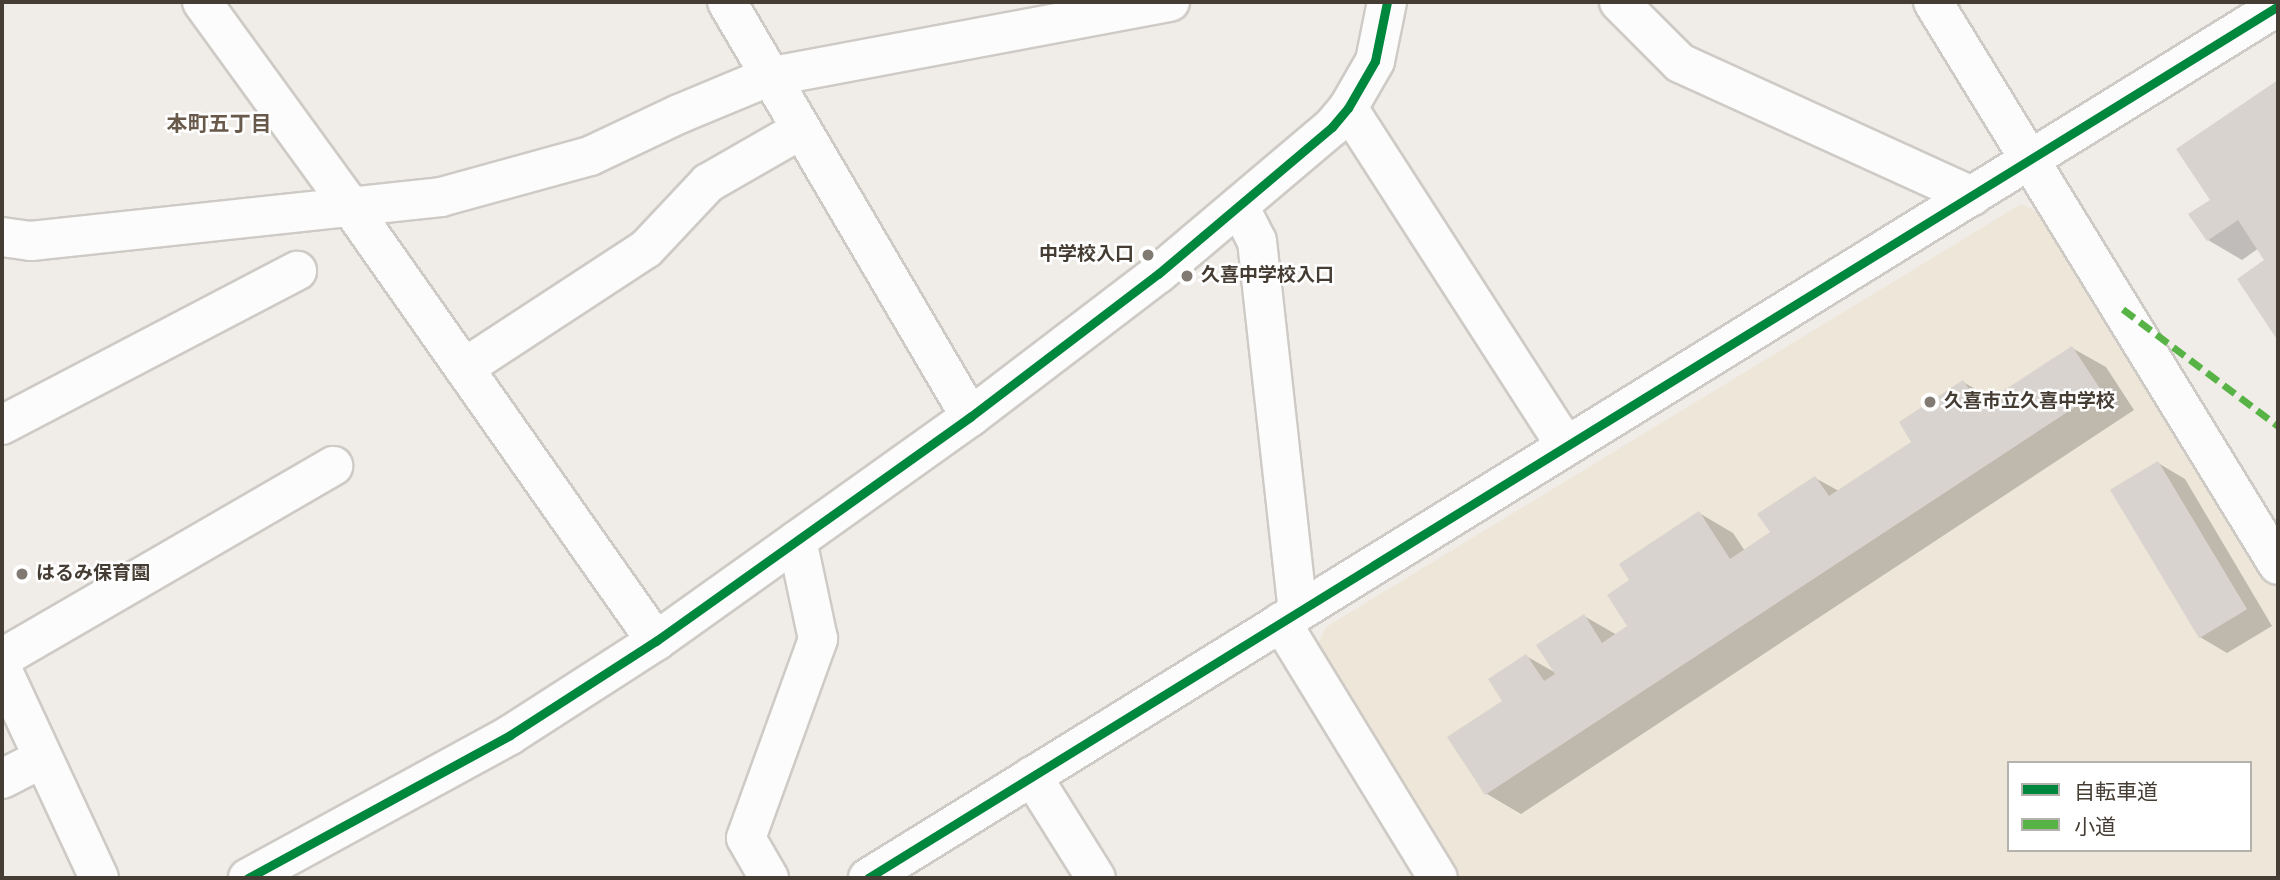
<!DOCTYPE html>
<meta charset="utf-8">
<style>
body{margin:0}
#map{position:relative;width:2280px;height:880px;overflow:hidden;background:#f0ece8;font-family:"Varela Round","Noto Sans JP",sans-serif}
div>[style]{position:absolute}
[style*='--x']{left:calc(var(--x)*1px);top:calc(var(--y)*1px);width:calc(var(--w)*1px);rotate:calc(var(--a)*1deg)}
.education>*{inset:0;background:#eee6d9}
.shadow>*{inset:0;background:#0003}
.building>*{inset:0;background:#d8d3ce;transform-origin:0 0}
.roads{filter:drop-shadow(2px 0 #cecac5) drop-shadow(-2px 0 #cecac5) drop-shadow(0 2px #cecac5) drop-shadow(0 -2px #cecac5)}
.minor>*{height:38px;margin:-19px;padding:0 19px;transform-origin:19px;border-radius:19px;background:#fdfcfc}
.quiet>*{height:7px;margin-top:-3.5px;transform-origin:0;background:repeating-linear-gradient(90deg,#57b346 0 14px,transparent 0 21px)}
.cycleway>*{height:9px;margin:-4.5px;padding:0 4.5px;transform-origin:4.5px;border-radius:4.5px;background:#00873e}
.dots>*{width:19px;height:19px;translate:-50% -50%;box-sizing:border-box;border:4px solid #fff;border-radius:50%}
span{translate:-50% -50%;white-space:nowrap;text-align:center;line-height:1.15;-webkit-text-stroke:5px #fff;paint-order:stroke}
.poi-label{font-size:19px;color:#453d33;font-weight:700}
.right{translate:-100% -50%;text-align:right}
.left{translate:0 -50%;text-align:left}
.neighbourhood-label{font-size:21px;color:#69594a;font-weight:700}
.frame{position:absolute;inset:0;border:4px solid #453d33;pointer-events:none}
.legend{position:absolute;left:2007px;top:761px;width:245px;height:91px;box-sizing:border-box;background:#fff;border:2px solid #b5b1ad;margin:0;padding:9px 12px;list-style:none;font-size:21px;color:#453d33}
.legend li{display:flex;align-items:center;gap:14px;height:35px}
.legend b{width:35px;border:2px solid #b5b1ad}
</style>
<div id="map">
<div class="education">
<i style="clip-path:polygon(evenodd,2021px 204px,2050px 218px,2278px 587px,2278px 878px,1453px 878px,1314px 653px,1326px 627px,2021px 204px,2009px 763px,2250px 763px,2250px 850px,2009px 850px,2009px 763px)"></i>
</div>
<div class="shadow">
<i style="clip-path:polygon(2278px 82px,2278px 337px,2239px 279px,2267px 260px,2259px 248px,2242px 260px,2208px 240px,2212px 200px,2178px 149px)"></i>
<i style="clip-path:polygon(2072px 348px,2106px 367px,2134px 410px,1521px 814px,1487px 794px,1450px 738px,1505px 701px,1526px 656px,1556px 673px,1584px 616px,1617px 635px,1629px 627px,1631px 581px,1699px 513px,1733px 533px,1745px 551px,1772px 533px,1815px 478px,1839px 491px,1914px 442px,1963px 382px,1993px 399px)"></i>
<i style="clip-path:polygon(2158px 463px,2185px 479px,2272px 626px,2227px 653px,2200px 637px)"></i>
</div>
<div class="building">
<i style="clip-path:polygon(2278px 80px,2278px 341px,2237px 279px,2264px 260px,2238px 220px,2207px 241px,2188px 214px,2210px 200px,2176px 149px)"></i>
<i style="clip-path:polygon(2072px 346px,2101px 390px,1485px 795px,1447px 737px,1502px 701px,1488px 679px,1526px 654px,1544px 681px,1555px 674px,1536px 645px,1584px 614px,1602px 643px,1627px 626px,1607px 595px,1629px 580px,1619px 564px,1699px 511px,1730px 559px,1770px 532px,1757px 514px,1815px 476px,1829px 496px,1911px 442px,1899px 422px,1963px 380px,1980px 406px)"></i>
<i style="left:2158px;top:461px;width:173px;height:56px;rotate:59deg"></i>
</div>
<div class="roads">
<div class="minor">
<i style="--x:202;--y:2;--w:252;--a:54"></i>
<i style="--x:350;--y:206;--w:532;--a:54.88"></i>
<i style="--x:727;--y:2;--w:481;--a:59.6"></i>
<i style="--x:1619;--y:2;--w:86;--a:45"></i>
<i style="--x:1680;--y:63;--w:321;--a:24.5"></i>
<i style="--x:1933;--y:2;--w:660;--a:58.5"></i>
<i style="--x:1348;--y:108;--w:402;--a:57.2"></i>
<i style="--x:1239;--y:206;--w:39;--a:63"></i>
<i style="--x:1257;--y:241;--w:372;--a:83.7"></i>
<i style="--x:2;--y:237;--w:29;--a:8"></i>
<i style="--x:31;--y:241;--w:412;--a:-6.1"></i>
<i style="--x:441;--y:197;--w:155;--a:-15.4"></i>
<i style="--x:590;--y:156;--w:98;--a:-25.3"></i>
<i style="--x:679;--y:114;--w:96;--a:-22.6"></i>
<i style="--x:768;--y:77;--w:409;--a:-10.6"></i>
<i style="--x:464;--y:368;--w:217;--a:-33.2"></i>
<i style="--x:646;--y:249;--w:91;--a:-46.8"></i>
<i style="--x:708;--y:183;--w:106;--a:-29.9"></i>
<i style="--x:2;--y:425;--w:333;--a:-27.6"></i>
<i style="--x:1281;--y:622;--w:300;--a:58.5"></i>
<i style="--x:2;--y:658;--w:383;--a:-30.1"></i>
<i style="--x:2;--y:669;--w:230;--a:65.1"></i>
<i style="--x:1032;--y:776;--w:120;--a:57.9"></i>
<i style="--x:2;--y:779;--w:46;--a:-27.1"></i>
<i style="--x:248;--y:878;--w:298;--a:-28.6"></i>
<i style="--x:510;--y:735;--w:174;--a:-32.8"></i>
<i style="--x:656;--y:641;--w:386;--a:-35.5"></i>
<i style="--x:970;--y:417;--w:236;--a:-37.3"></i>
<i style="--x:1158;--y:274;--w:228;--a:-40.2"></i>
<i style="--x:1332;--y:127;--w:25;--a:-50"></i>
<i style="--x:1348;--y:108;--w:54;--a:-60.1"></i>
<i style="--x:1375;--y:61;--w:60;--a:-78.5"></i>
<i style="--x:769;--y:878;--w:46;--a:-119.9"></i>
<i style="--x:746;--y:838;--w:212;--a:-70.1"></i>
<i style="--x:818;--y:639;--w:101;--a:-102"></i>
<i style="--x:868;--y:878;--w:1658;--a:-31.73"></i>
</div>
</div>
<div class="quiet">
<i style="--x:2123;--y:309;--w:194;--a:37"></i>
</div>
<div class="cycleway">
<i style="--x:248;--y:878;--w:298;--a:-28.6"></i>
<i style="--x:510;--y:735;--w:174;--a:-32.8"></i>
<i style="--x:656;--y:641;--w:386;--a:-35.5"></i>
<i style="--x:970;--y:417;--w:236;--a:-37.3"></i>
<i style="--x:1158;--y:274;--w:228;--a:-40.2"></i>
<i style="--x:1332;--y:127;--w:25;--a:-50"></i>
<i style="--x:1348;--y:108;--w:54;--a:-60.1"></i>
<i style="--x:1375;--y:61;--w:60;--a:-78.5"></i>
<i style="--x:868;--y:878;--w:1658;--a:-31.73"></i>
</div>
<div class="dots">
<i style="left:1148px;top:255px;background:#817a72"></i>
<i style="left:1187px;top:276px;background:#817a72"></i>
<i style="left:1930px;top:402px;background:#817a72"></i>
<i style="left:22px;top:574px;background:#817a72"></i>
</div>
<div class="poi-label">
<span class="right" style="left:1134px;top:255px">中学校入口</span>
<span class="left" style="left:1201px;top:276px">久喜中学校入口</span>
<span class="left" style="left:1944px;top:402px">久喜市立久喜中学校</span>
<span class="left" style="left:36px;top:574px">はるみ保育園</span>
</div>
<div class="neighbourhood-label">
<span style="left:219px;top:125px">本町五丁目</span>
</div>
<div class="frame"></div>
<ul class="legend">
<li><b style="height:9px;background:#00873e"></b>自転車道</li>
<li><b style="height:9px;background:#57b346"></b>小道</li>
</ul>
</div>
